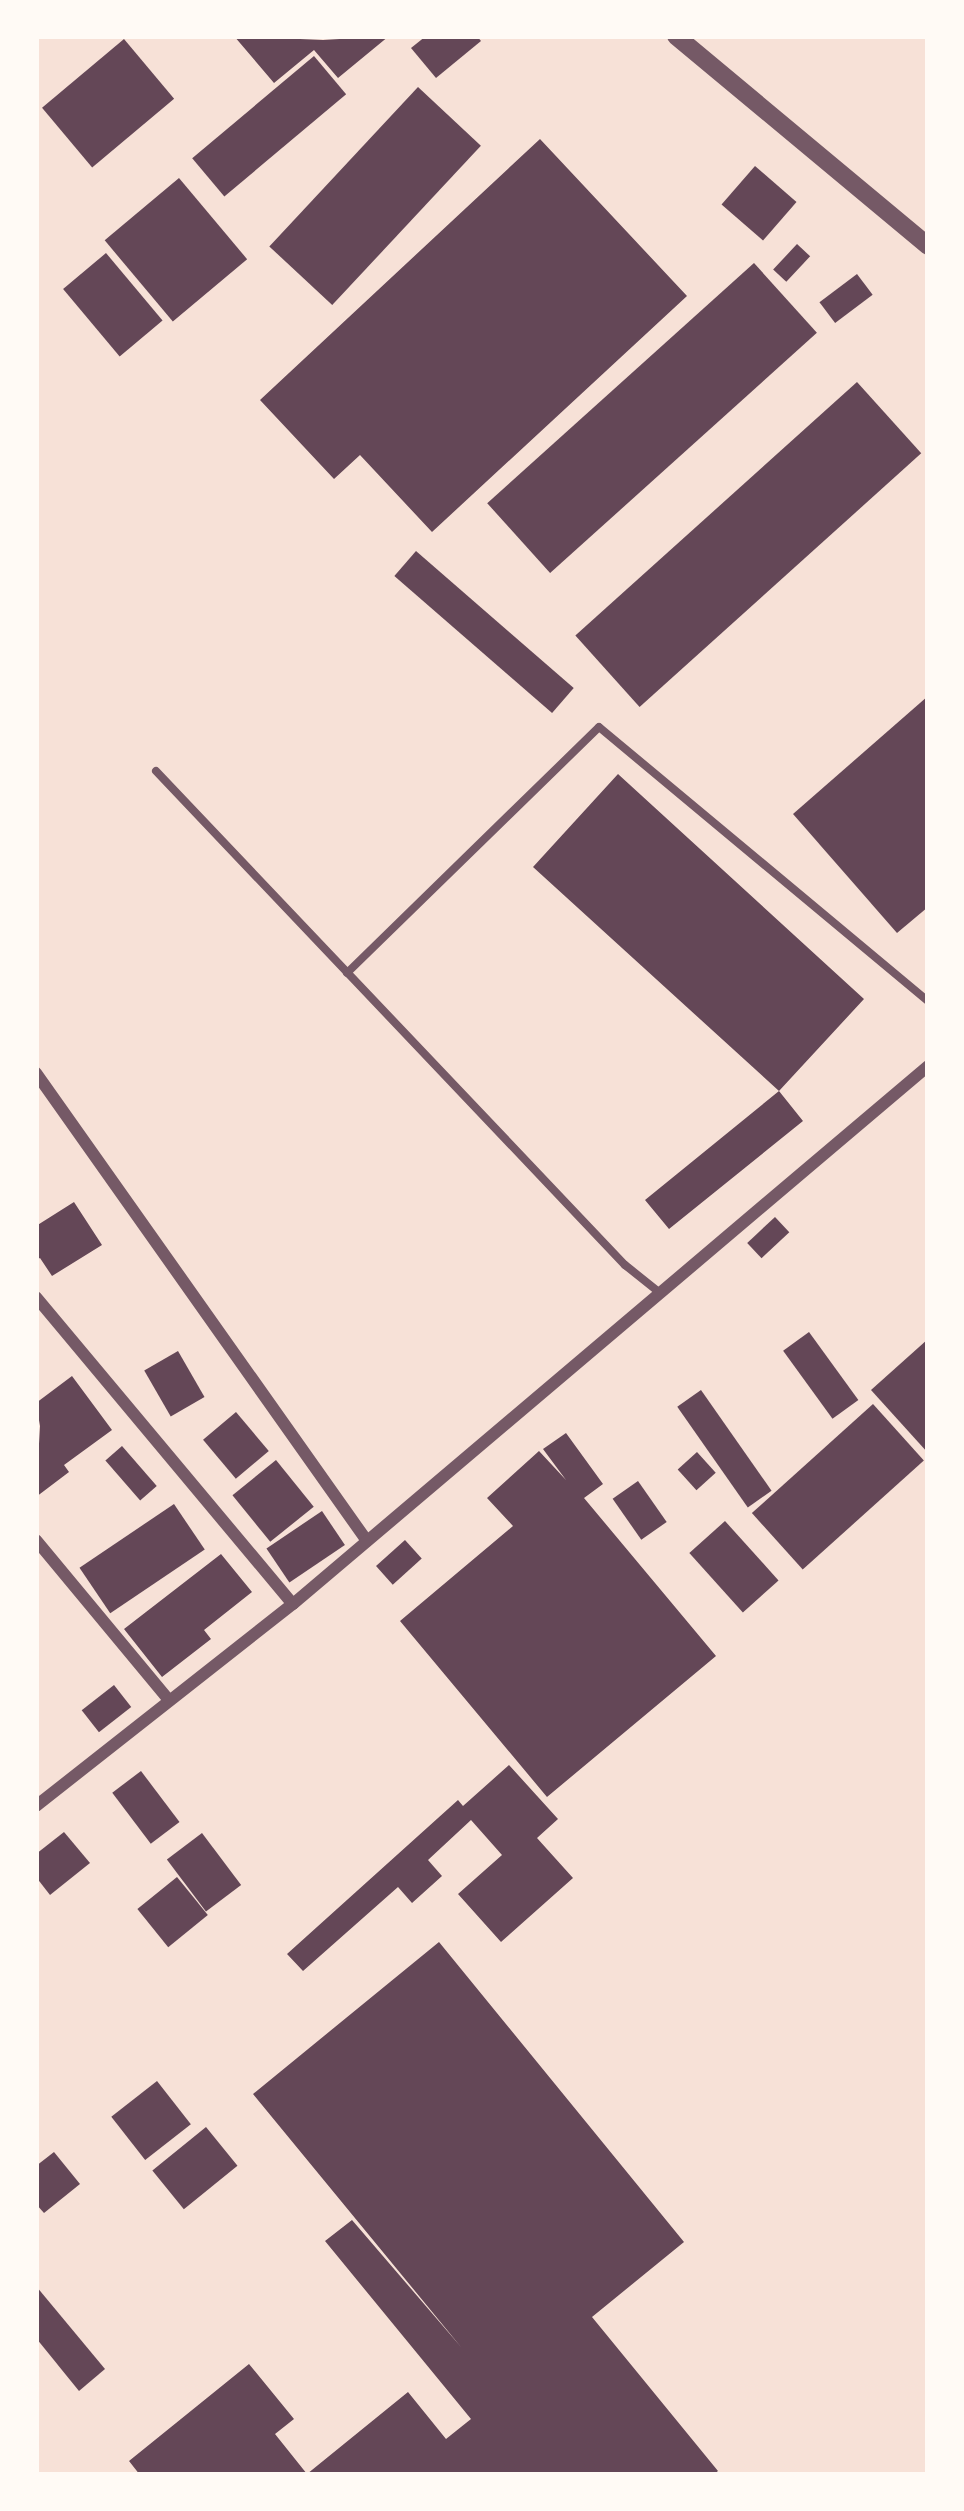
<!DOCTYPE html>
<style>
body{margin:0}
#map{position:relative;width:964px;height:2511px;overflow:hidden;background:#f7e1d7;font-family:"Space Grotesk",sans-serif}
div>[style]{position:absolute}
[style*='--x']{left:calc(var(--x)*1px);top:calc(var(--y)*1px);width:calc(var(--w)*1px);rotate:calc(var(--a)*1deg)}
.building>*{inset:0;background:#644757;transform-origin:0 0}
.service>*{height:8px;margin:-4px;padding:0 4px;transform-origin:4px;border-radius:4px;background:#755966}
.minor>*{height:12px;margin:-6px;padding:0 6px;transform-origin:6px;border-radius:6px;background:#755966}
.tertiary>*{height:18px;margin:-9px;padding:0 9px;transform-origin:9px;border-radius:9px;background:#755966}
span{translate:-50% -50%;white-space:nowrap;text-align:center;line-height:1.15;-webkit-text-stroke:9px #fffaf5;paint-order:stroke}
.frame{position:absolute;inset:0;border:39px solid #fffaf5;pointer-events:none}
</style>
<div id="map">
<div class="building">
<i style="clip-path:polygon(234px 36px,323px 40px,389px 36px,338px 78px,314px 50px,274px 83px)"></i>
<i style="clip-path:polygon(426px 36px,477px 36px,481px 41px,436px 78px,411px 48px)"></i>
<i style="left:124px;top:39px;width:78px;height:107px;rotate:50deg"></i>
<i style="left:314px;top:56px;width:50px;height:159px;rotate:50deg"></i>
<i style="left:418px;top:87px;width:86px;height:218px;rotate:43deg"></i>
<i style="clip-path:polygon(540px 139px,687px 296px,432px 532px,360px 455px,334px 479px,260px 400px)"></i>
<i style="left:755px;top:166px;width:55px;height:51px;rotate:41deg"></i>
<i style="left:179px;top:178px;width:106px;height:97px;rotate:50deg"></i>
<i style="left:797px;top:244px;width:18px;height:35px;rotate:43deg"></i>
<i style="left:106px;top:253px;width:88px;height:56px;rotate:50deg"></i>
<i style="left:754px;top:263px;width:94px;height:359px;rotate:48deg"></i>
<i style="left:857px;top:274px;width:26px;height:47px;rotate:53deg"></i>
<i style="left:857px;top:382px;width:96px;height:379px;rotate:48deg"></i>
<i style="left:416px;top:551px;width:209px;height:33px;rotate:41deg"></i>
<i style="clip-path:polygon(928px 696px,928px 907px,897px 933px,793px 814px)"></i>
<i style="clip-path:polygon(618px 774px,864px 999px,779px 1091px,803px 1121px,669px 1229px,645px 1200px,779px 1091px,533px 867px)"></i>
<i style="clip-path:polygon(74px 1202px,102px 1245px,52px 1276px,40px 1258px,36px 1260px,36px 1226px)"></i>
<i style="left:775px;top:1217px;width:21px;height:38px;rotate:47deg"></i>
<i style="left:809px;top:1332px;width:84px;height:32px;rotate:54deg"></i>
<i style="clip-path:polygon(928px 1339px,928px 1453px,871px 1390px)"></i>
<i style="left:178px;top:1351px;width:53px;height:39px;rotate:60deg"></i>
<i style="clip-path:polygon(72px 1376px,112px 1430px,64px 1465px,69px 1472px,36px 1497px,40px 1426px,36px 1403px)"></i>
<i style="left:701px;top:1390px;width:123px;height:29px;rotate:55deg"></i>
<i style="left:873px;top:1404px;width:76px;height:163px;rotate:48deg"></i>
<i style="left:236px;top:1412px;width:51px;height:43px;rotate:50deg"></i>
<i style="clip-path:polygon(566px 1433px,603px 1484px,584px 1498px,716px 1656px,547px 1797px,400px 1621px,513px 1526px,487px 1498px,539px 1451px,566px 1480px,543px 1449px)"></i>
<i style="left:122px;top:1446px;width:53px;height:22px;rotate:49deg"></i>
<i style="left:697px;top:1452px;width:28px;height:26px;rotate:48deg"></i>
<i style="left:276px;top:1460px;width:60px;height:56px;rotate:51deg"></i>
<i style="left:638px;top:1481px;width:50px;height:31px;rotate:55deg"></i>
<i style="left:174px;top:1504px;width:55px;height:114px;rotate:56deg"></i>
<i style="left:322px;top:1511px;width:41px;height:67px;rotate:56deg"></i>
<i style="left:725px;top:1521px;width:80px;height:48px;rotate:48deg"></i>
<i style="left:405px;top:1540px;width:25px;height:39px;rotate:48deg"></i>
<i style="clip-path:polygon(221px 1554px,252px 1592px,204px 1630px,211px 1639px,162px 1677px,124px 1629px)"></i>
<i style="left:114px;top:1685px;width:28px;height:41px;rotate:52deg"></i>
<i style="clip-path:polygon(509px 1765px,558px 1819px,537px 1838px,573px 1878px,501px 1942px,458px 1894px,502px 1855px,471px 1820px,428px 1860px,442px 1876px,412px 1903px,398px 1887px,303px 1971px,287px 1954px,458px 1800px,463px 1806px)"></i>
<i style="left:141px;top:1771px;width:64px;height:36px;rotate:53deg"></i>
<i style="clip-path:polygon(64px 1832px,90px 1863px,50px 1895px,36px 1877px,36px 1854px)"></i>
<i style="left:202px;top:1833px;width:65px;height:44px;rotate:53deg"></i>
<i style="left:177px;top:1877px;width:49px;height:51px;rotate:51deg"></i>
<i style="clip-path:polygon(439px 1942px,684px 2242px,592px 2317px,718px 2471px,713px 2475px,140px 2475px,129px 2461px,249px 2364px,294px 2419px,275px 2434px,307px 2474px,408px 2392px,446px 2439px,471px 2419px,325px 2241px,352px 2220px,461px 2347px,253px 2094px)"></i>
<i style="left:157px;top:2081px;width:55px;height:58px;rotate:52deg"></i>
<i style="left:206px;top:2127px;width:50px;height:69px;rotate:51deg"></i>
<i style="clip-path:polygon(54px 2152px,80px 2184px,44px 2213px,36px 2204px,36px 2166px)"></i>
<i style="clip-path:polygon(36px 2286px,105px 2369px,79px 2391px,36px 2338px)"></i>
</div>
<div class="service">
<i style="--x:156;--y:771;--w:681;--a:46.49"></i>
<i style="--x:625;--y:1265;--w:43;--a:38.5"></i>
<i style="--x:347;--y:973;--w:352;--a:-44.3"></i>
<i style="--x:599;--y:727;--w:428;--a:39.8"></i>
</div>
<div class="minor">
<i style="--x:36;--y:1073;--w:573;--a:54.73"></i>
<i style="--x:36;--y:1297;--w:400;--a:50.1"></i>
<i style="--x:36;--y:1540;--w:208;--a:50.3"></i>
<i style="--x:36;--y:1806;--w:327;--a:-38.2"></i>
<i style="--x:293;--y:1604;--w:832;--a:-40.27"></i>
</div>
<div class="tertiary">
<i style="--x:676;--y:36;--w:328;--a:39.8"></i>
</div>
<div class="frame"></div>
</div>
